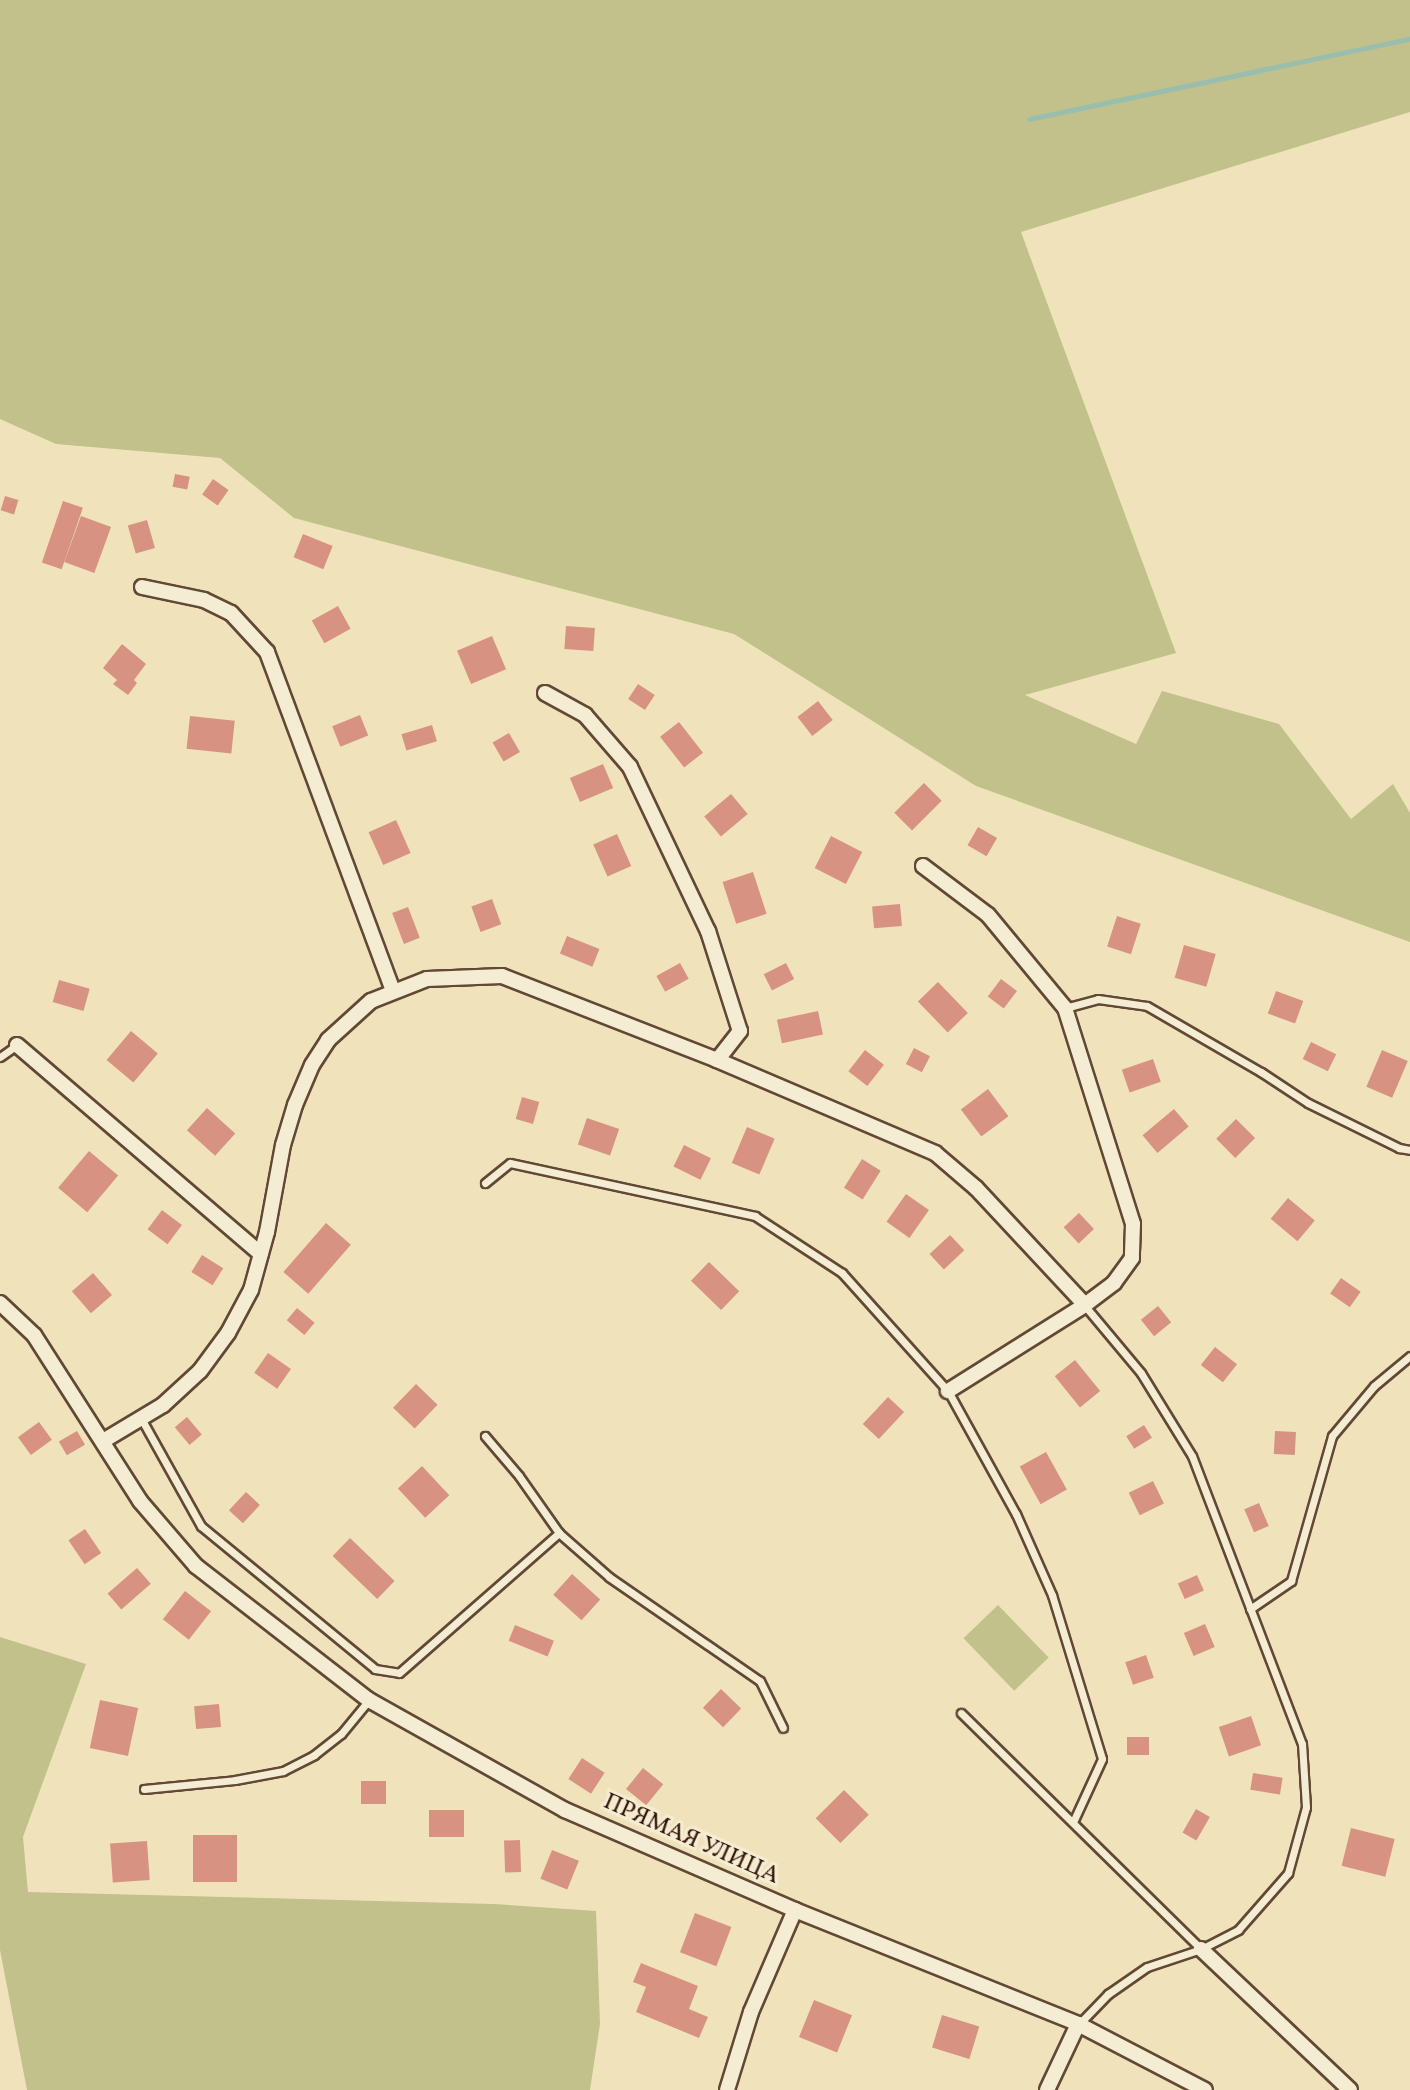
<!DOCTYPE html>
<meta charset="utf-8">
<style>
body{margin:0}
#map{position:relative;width:1410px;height:2090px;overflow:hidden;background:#f0e3bc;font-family:Vollkorn,serif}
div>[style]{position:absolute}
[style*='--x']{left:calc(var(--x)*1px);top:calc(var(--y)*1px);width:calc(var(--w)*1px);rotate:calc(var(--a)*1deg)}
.green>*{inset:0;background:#c2c18b;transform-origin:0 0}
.stream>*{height:5px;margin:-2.5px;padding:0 2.5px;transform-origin:2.5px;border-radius:2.5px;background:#9abeae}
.building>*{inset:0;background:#d89282;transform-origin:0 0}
.roads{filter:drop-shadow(2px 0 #624835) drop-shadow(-2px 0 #624835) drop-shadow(0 2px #624835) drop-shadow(0 -2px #624835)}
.service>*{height:7px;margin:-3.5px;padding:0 3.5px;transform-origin:3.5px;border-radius:3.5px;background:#f5edd3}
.minor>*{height:14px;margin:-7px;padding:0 7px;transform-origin:7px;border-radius:7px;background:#f5edd3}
span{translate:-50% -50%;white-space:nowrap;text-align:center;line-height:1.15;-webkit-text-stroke:6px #f5edd3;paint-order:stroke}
.street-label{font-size:24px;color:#321508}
</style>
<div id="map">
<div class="green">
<i style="clip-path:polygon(0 0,1410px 0,1410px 112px,1021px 232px,1176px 653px,1025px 695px,1136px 744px,1162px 691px,1279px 724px,1351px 819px,1393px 784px,1410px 813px,1410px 942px,976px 786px,734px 634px,294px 518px,220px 458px,56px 444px,0 419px)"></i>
<i style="left:998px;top:1605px;width:73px;height:48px;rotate:46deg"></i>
<i style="clip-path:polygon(0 1637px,86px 1664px,23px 1837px,28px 1892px,494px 1904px,596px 1911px,600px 2024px,590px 2090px,27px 2090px,0 1950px)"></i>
</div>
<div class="stream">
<i style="--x:1029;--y:119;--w:389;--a:-11.9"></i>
</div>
<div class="building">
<i style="left:175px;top:474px;width:15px;height:13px;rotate:11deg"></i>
<i style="left:213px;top:479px;width:19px;height:19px;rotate:35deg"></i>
<i style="left:5px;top:496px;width:14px;height:15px;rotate:17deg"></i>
<i style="left:63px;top:501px;width:21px;height:65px;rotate:19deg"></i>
<i style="left:81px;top:516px;width:32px;height:49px;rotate:20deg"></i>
<i style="left:147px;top:520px;width:29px;height:20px;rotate:74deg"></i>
<i style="left:303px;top:534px;width:32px;height:25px;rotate:22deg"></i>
<i style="left:338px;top:606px;width:26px;height:30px;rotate:61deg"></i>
<i style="left:566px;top:626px;width:29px;height:23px;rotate:4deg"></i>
<i style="left:492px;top:636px;width:36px;height:38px;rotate:67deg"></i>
<i style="clip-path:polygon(122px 644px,146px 664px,134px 680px,137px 683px,128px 695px,113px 684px,117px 680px,103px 668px)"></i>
<i style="left:638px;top:684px;width:20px;height:18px;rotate:33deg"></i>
<i style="left:818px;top:701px;width:24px;height:26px;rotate:52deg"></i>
<i style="left:360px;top:715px;width:22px;height:30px;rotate:68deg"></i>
<i style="left:190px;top:716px;width:45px;height:33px;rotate:6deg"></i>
<i style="left:679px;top:722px;width:39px;height:24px;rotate:52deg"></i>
<i style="left:432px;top:725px;width:17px;height:32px;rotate:73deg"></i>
<i style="left:509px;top:733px;width:22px;height:19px;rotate:60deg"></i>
<i style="left:603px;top:764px;width:26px;height:36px;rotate:67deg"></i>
<i style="left:924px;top:783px;width:25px;height:42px;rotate:45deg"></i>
<i style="left:731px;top:794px;width:26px;height:35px;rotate:50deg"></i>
<i style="left:396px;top:820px;width:36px;height:30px;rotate:66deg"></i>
<i style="left:978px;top:827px;width:22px;height:21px;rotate:30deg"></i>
<i style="left:617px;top:834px;width:35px;height:26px;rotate:66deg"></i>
<i style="left:831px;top:836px;width:35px;height:36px;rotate:27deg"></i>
<i style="left:753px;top:872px;width:44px;height:32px;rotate:72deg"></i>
<i style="left:492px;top:899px;width:27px;height:22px;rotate:70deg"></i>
<i style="left:900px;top:904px;width:22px;height:28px;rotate:85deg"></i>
<i style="left:408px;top:907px;width:33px;height:17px;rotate:69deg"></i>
<i style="left:1117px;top:916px;width:25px;height:32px;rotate:18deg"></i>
<i style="left:567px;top:936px;width:35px;height:19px;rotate:22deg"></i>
<i style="left:1184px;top:945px;width:33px;height:34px;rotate:16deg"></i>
<i style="left:680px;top:963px;width:18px;height:27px;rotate:61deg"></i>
<i style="left:786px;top:963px;width:18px;height:25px;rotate:63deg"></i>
<i style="left:1001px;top:979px;width:20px;height:22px;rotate:37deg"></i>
<i style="left:59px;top:980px;width:32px;height:23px;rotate:16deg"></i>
<i style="left:938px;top:982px;width:43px;height:28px;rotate:46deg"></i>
<i style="left:1276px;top:991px;width:29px;height:24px;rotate:20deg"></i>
<i style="left:818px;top:1011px;width:24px;height:42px;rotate:78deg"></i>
<i style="left:131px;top:1031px;width:35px;height:38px;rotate:40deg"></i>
<i style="left:1311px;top:1042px;width:28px;height:19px;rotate:26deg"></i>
<i style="left:914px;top:1048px;width:18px;height:18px;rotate:27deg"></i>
<i style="left:865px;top:1050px;width:24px;height:27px;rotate:38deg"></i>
<i style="left:1382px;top:1050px;width:28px;height:40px;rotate:23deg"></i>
<i style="left:1153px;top:1059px;width:24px;height:33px;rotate:71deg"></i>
<i style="left:988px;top:1089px;width:34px;height:34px;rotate:53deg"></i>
<i style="left:522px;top:1097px;width:18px;height:23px;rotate:16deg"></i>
<i style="left:207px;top:1108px;width:38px;height:30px;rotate:42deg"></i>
<i style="left:1174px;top:1109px;width:23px;height:41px;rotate:50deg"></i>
<i style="left:587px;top:1118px;width:34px;height:28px;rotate:19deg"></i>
<i style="left:1236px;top:1119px;width:27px;height:28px;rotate:45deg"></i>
<i style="left:747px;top:1127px;width:30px;height:39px;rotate:23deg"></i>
<i style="left:684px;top:1145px;width:30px;height:24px;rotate:26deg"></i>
<i style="left:89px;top:1151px;width:38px;height:48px;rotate:40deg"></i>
<i style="left:862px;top:1159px;width:22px;height:34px;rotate:32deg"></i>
<i style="left:906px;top:1194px;width:28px;height:34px;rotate:35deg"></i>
<i style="left:1288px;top:1198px;width:35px;height:27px;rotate:40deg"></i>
<i style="left:162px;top:1210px;width:25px;height:24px;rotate:37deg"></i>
<i style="left:1079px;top:1213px;width:22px;height:21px;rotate:47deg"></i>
<i style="left:326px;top:1223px;width:33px;height:65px;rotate:41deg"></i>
<i style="left:950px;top:1235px;width:21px;height:28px;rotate:47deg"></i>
<i style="left:202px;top:1255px;width:25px;height:20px;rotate:32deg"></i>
<i style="left:709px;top:1262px;width:42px;height:26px;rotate:44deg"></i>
<i style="left:93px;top:1273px;width:29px;height:28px;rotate:49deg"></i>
<i style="left:1341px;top:1278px;width:24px;height:19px;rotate:35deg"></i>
<i style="left:1158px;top:1306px;width:21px;height:22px;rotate:51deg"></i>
<i style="left:297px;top:1308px;width:23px;height:16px;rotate:40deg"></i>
<i style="left:1215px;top:1347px;width:28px;height:23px;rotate:38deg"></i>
<i style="left:268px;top:1353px;width:28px;height:24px;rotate:35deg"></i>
<i style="left:1075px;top:1360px;width:40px;height:26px;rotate:51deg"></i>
<i style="left:416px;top:1384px;width:30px;height:33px;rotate:44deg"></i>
<i style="left:888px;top:1397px;width:22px;height:37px;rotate:43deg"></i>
<i style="left:187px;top:1417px;width:23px;height:16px;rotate:50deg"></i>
<i style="left:39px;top:1422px;width:22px;height:26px;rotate:54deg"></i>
<i style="left:1144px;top:1425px;width:15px;height:21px;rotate:58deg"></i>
<i style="left:77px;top:1431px;width:16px;height:21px;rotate:60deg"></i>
<i style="left:1275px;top:1431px;width:21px;height:23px;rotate:3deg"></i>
<i style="left:1046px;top:1452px;width:43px;height:30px;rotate:61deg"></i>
<i style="left:422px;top:1466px;width:40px;height:33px;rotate:47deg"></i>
<i style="left:1153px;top:1481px;width:25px;height:27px;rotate:64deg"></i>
<i style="left:246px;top:1492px;width:19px;height:25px;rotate:43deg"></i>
<i style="left:1259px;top:1503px;width:25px;height:16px;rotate:67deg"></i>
<i style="left:85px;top:1529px;width:29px;height:20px;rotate:56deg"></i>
<i style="left:350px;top:1538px;width:62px;height:25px;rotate:44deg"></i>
<i style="left:137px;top:1568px;width:21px;height:39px;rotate:49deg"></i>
<i style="left:572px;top:1574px;width:38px;height:28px;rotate:42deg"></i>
<i style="left:1197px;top:1575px;width:17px;height:21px;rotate:66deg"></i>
<i style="left:185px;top:1591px;width:33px;height:36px;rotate:38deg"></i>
<i style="left:1205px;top:1624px;width:25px;height:23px;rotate:67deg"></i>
<i style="left:515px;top:1625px;width:42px;height:17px;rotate:22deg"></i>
<i style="left:1146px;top:1655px;width:24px;height:22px;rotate:71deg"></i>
<i style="left:721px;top:1689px;width:28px;height:26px;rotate:44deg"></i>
<i style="left:100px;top:1700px;width:39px;height:49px;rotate:12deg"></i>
<i style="left:219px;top:1704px;width:23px;height:25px;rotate:85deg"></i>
<i style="left:1251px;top:1716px;width:31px;height:34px;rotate:71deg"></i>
<i style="left:1149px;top:1737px;width:18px;height:22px;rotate:90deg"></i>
<i style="left:582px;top:1758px;width:27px;height:25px;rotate:33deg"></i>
<i style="left:643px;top:1768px;width:26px;height:27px;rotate:39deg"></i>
<i style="left:1253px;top:1773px;width:30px;height:17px;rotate:9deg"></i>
<i style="left:361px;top:1781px;width:25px;height:23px"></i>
<i style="left:844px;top:1790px;width:35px;height:40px;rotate:45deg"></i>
<i style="left:1196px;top:1809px;width:16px;height:27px;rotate:30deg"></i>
<i style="left:429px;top:1810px;width:35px;height:27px"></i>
<i style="left:1351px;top:1828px;width:45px;height:39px;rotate:14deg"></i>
<i style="left:193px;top:1835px;width:44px;height:47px"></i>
<i style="left:520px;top:1840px;width:32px;height:16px;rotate:88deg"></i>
<i style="left:147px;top:1841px;width:39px;height:37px;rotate:86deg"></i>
<i style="left:552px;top:1850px;width:29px;height:31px;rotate:22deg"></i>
<i style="left:695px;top:1913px;width:39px;height:42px;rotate:21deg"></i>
<i style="clip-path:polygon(641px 1963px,698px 1986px,689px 2009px,708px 2017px,699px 2038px,636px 2012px,646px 1987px,633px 1982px)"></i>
<i style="left:814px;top:2000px;width:41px;height:40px;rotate:22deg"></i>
<i style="left:942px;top:2015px;width:39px;height:34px;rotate:17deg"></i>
</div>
<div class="roads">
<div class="service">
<i style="--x:1065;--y:1008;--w:34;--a:-15"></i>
<i style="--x:1098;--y:999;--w:49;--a:8.1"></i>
<i style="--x:1147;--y:1006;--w:132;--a:30.1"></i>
<i style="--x:1261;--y:1072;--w:56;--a:33.4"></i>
<i style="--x:1308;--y:1103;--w:102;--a:26.3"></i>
<i style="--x:1399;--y:1148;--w:11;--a:10"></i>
<i style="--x:0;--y:1057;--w:21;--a:-35"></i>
<i style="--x:485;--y:1183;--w:32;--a:-39"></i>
<i style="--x:510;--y:1163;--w:251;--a:12.2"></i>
<i style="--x:755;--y:1216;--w:104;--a:33.2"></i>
<i style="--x:842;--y:1273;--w:159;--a:48.1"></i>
<i style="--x:948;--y:1391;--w:141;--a:61.1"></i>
<i style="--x:1016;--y:1514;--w:89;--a:66"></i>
<i style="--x:1052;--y:1595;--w:171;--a:73"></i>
<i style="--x:1102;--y:1759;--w:69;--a:114.7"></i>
<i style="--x:142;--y:1420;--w:121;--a:60.9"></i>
<i style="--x:201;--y:1526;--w:225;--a:39.4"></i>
<i style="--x:375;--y:1669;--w:24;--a:9"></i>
<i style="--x:399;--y:1673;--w:213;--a:-41.2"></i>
<i style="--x:559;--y:1533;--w:67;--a:41.3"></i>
<i style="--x:609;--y:1577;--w:183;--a:34.6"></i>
<i style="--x:760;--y:1681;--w:52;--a:63.9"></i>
<i style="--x:485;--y:1436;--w:52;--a:49.6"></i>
<i style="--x:519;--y:1476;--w:70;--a:54.9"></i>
<i style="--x:1250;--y:1609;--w:50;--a:-34.3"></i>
<i style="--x:1291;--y:1581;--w:151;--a:-74.2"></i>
<i style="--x:1332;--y:1436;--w:65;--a:-50"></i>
<i style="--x:1374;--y:1386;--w:47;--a:-39.8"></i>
<i style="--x:961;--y:1713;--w:337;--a:44.5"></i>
<i style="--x:144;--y:1789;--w:91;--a:-5.6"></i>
<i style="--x:235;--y:1780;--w:49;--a:-10.6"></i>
<i style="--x:283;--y:1771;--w:35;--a:-27"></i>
<i style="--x:314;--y:1755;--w:34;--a:-38"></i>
<i style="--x:341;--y:1734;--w:44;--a:-50.5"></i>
<i style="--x:1079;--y:2024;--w:42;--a:-46"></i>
<i style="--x:1108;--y:1994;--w:47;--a:-34.7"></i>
<i style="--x:1147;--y:1967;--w:57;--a:-18.4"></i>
<i style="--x:1201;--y:1949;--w:42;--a:-27.2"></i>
<i style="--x:1238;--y:1930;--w:76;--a:-48.7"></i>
<i style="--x:1288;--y:1873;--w:68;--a:-74.7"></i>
<i style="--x:1306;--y:1807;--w:63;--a:-93.6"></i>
<i style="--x:1302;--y:1744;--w:308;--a:-110.9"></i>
<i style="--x:1192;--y:1456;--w:97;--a:-121.6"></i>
<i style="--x:1141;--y:1373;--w:87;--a:-129.9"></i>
</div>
<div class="minor">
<i style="--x:142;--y:587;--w:63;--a:11.8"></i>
<i style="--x:204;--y:600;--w:30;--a:26"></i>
<i style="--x:231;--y:613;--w:53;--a:47.3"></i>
<i style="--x:267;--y:652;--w:361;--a:69.6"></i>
<i style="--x:545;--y:693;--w:46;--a:28.8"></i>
<i style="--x:585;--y:715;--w:69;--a:49.1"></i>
<i style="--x:630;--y:767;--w:182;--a:64.6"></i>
<i style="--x:708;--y:931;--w:105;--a:72.3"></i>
<i style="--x:740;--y:1031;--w:37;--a:128"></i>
<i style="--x:923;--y:866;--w:81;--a:37"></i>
<i style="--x:988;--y:915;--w:121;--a:50.4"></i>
<i style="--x:1065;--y:1008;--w:226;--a:72.5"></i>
<i style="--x:1133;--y:1224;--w:34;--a:92"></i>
<i style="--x:1132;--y:1258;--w:31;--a:126"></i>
<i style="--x:1114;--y:1283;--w:36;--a:143"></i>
<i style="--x:1085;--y:1305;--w:162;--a:147.9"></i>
<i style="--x:17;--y:1045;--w:321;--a:40.6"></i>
<i style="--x:0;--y:1303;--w:47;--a:43.3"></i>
<i style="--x:34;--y:1335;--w:197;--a:57.4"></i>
<i style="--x:140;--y:1501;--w:86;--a:49.3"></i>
<i style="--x:196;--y:1566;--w:219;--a:37.8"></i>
<i style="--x:369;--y:1700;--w:225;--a:29.3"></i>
<i style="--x:565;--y:1810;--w:251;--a:23.5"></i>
<i style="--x:795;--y:1910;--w:305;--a:21.9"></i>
<i style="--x:1078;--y:2024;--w:143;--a:27.5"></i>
<i style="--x:103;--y:1441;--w:70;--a:-31"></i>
<i style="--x:163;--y:1405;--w:50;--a:-42.6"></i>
<i style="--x:200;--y:1371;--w:47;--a:-53.6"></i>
<i style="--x:228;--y:1333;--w:49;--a:-61.9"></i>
<i style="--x:251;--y:1290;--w:60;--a:-74.6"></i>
<i style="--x:267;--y:1232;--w:88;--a:-79.6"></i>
<i style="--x:283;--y:1145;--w:42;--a:-73.3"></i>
<i style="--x:295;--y:1105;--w:43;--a:-67"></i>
<i style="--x:312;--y:1065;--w:30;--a:-57"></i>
<i style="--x:328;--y:1040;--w:58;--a:-42.2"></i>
<i style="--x:371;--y:1001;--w:60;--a:-21.4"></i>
<i style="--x:427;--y:979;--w:75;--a:-2.3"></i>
<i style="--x:502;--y:976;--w:231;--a:21.3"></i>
<i style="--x:717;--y:1060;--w:237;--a:23.1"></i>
<i style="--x:935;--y:1153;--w:54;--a:40.5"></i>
<i style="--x:976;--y:1188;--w:160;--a:47"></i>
<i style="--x:1201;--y:1949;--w:205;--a:43.4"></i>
<i style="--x:727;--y:2090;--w:82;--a:-72.9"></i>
<i style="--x:751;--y:2012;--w:111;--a:-66.7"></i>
<i style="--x:1047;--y:2090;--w:73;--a:-64.8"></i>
</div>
</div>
<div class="street-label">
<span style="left:691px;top:1840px;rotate:24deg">ПРЯМАЯ УЛИЦА</span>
</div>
</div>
